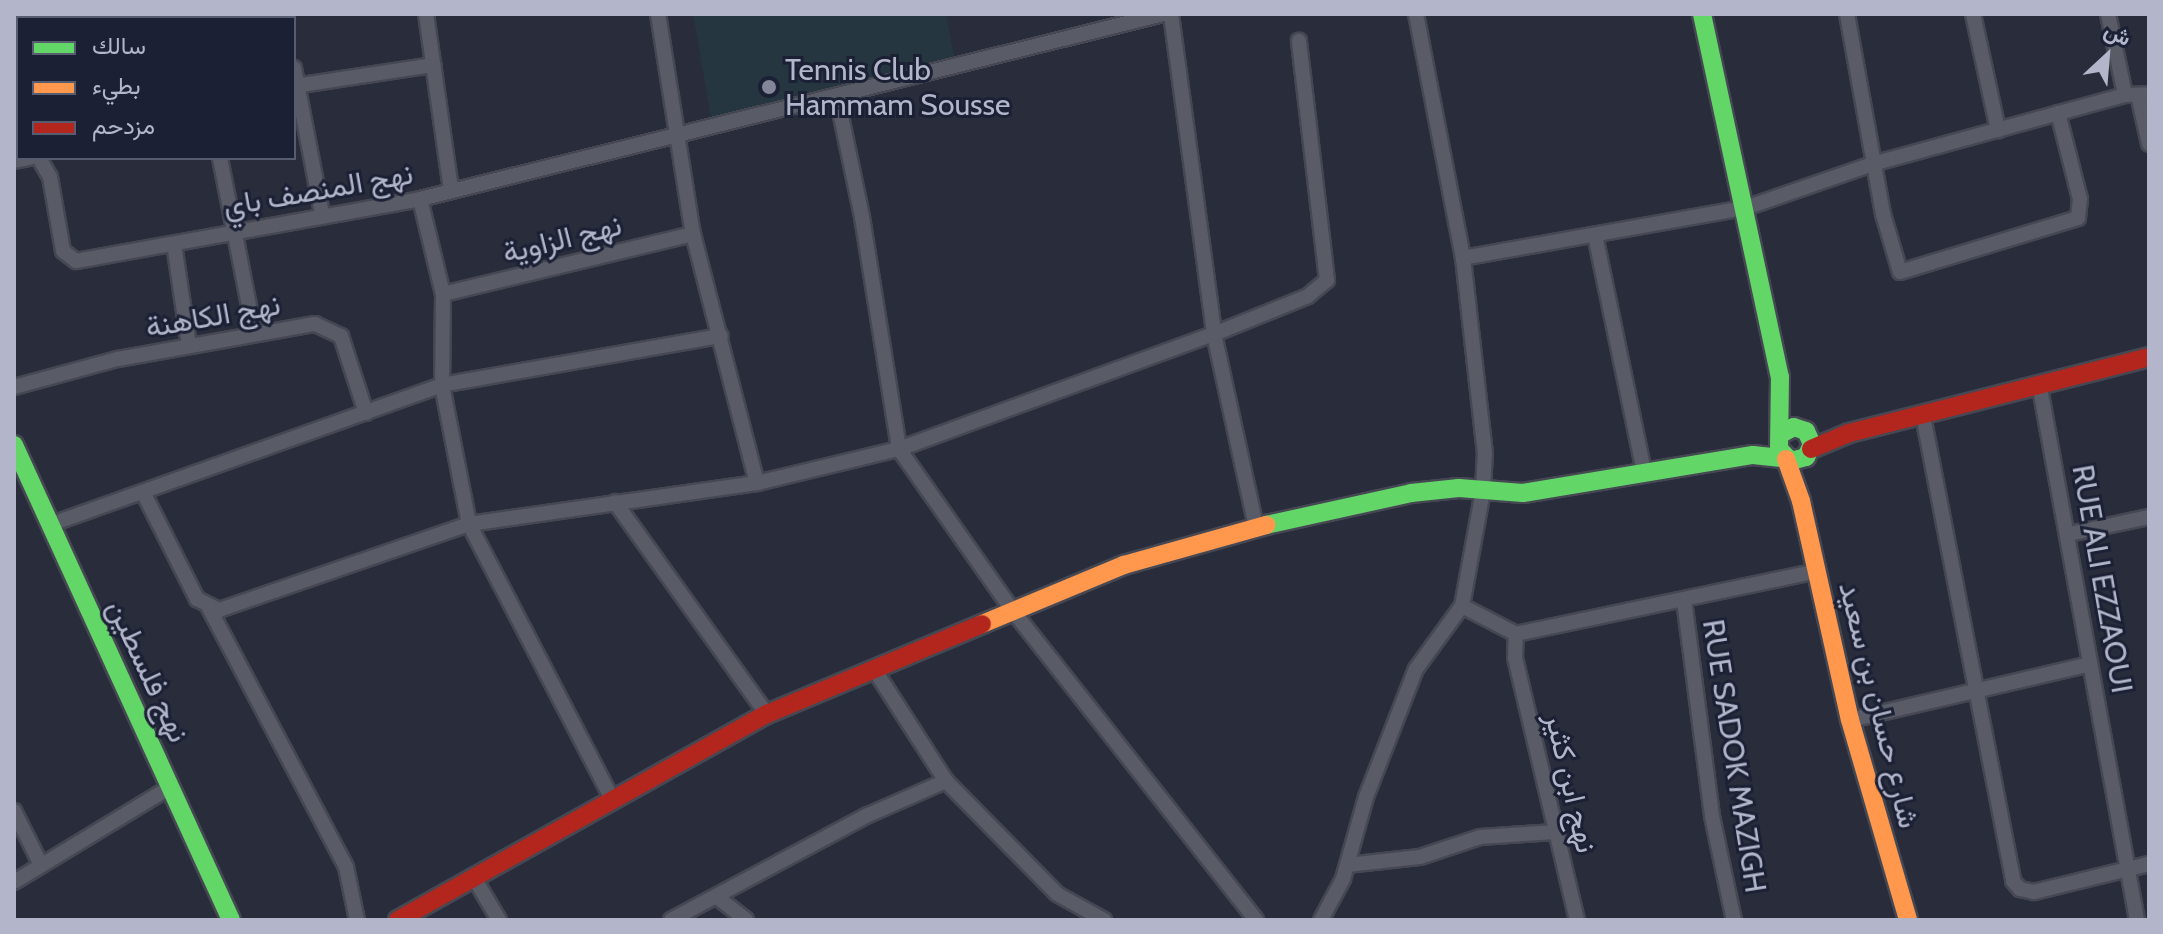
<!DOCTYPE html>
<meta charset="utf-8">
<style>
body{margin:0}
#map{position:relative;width:2163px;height:934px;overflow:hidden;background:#292c3a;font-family:Cabin,Vazirmatn,sans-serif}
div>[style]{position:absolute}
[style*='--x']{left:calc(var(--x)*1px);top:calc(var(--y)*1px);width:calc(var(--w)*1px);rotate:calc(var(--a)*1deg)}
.green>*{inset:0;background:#253641}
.roads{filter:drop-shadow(2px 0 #454853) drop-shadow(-2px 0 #454853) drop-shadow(0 2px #454853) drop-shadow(0 -2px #454853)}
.street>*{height:14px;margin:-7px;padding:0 7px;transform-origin:7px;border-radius:7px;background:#595b67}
.fast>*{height:18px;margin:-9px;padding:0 9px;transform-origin:9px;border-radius:9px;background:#63d668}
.slow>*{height:18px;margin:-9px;padding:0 9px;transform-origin:9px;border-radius:9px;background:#ff974d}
.jam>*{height:18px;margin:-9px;padding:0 9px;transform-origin:9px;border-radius:9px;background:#b3261e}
.dots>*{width:22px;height:22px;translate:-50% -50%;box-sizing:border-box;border:4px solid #1b2035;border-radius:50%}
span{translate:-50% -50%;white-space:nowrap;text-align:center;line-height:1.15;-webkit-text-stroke:6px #1b2035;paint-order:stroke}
.poi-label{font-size:30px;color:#b3b6cb}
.left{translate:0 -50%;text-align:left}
.street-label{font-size:30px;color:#b3b6cb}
.frame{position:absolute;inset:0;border:16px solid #b3b6cb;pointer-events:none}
.legend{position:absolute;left:16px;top:16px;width:280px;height:144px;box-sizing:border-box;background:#1b2035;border:2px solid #585c71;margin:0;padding:10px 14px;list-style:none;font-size:24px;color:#b3b6cb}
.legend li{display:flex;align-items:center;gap:16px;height:40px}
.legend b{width:40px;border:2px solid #585c71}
.north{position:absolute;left:2067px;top:16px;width:80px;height:80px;-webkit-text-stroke:6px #1b2035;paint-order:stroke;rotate:26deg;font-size:22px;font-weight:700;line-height:32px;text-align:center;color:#b3b6cb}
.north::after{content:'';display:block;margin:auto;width:28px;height:36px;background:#b3b6cb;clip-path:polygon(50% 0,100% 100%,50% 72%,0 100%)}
</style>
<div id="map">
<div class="green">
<i style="clip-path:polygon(693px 14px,946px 14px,954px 56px,711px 117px)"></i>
</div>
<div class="roads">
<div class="street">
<i style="--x:74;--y:14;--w:4;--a:90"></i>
<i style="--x:426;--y:14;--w:178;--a:81.9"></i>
<i style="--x:658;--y:14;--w:223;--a:81"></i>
<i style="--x:693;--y:234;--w:257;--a:75.6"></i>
<i style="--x:1171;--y:14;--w:323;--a:82.3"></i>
<i style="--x:1214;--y:334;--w:198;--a:77.7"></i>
<i style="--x:1847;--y:14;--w:203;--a:79.8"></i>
<i style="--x:1883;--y:214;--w:60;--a:73.7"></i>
<i style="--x:1900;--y:272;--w:186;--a:-16.9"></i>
<i style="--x:2078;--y:218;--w:19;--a:-84"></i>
<i style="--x:2080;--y:199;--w:89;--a:-104.3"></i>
<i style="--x:1973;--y:14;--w:119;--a:77.8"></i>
<i style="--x:2108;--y:14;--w:83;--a:78.1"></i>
<i style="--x:189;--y:18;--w:6;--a:-9"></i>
<i style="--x:14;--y:50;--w:4;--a:-14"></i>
<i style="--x:294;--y:68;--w:149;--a:79.1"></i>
<i style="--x:294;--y:86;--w:141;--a:-8.6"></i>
<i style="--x:2138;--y:95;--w:50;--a:77.3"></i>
<i style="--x:837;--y:97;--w:123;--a:78.2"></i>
<i style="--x:862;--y:217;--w:235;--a:80.9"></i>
<i style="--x:899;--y:449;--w:198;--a:54.9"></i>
<i style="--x:1013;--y:611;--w:393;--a:51.8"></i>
<i style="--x:39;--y:158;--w:22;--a:60"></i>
<i style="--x:50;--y:177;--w:75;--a:80"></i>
<i style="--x:63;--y:251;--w:16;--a:38"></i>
<i style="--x:76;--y:261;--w:350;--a:-10.2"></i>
<i style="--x:420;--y:199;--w:766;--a:-13.98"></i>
<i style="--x:220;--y:158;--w:176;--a:78.9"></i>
<i style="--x:14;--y:161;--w:16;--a:-11"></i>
<i style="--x:420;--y:199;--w:98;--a:76.4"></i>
<i style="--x:443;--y:294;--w:91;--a:90.6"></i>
<i style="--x:442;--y:385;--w:142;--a:79"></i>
<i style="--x:469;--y:524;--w:310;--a:62.5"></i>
<i style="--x:1595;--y:235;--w:242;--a:78.3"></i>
<i style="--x:174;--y:244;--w:102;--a:81.6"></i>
<i style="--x:1463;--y:258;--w:286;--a:-10.1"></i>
<i style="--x:1745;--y:208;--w:139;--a:-19"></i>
<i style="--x:1876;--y:163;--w:258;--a:-15.3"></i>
<i style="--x:2125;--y:95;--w:24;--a:-2"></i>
<i style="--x:443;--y:294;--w:257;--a:-13.5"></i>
<i style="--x:14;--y:387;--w:108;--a:-15.1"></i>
<i style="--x:118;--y:359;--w:200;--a:-10.1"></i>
<i style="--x:315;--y:324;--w:29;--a:25"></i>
<i style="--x:341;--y:336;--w:81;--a:72"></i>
<i style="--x:2040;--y:388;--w:541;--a:79.67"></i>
<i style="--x:1923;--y:416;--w:474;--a:79"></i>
<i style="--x:2013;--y:881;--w:11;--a:49"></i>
<i style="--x:2020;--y:889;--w:14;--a:12"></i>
<i style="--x:2034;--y:892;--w:118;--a:-13.7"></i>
<i style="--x:144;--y:494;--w:118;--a:63.2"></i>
<i style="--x:197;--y:599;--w:25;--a:27"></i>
<i style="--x:219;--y:610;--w:264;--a:-19"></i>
<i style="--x:469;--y:524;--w:291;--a:-8.1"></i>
<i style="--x:757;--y:483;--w:146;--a:-13.5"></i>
<i style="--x:899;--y:449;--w:335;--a:-20.1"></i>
<i style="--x:1214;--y:334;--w:101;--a:-22"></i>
<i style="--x:1308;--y:296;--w:25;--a:-40"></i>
<i style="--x:1327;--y:280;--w:241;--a:-96.7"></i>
<i style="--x:615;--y:502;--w:261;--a:54.4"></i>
<i style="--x:49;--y:525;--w:417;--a:-19.6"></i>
<i style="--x:442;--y:385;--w:283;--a:-10"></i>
<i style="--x:2069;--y:534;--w:82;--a:-12"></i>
<i style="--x:1684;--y:600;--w:218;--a:82.6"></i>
<i style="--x:1712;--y:816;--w:106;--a:78.1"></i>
<i style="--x:1462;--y:606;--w:61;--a:27.4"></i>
<i style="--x:209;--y:608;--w:293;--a:62.1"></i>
<i style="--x:346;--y:867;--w:54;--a:78.3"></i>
<i style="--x:874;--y:669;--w:133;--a:57.3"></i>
<i style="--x:946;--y:781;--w:158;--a:45.5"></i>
<i style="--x:1057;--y:894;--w:54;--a:29"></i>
<i style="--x:1850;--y:720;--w:246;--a:-13.1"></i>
<i style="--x:14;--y:811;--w:60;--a:63.4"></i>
<i style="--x:1347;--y:865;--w:73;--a:-6.3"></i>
<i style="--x:1420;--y:857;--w:63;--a:-18.4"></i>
<i style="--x:1480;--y:837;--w:75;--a:-3.8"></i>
<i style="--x:473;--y:876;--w:51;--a:59.4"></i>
<i style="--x:14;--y:882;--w:183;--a:-31.3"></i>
<i style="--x:717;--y:897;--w:37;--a:38"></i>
<i style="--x:671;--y:920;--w:223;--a:-28.1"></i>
<i style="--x:868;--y:815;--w:85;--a:-23.6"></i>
<i style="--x:1321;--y:920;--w:47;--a:-61.8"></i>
<i style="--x:1343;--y:879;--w:85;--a:-74.3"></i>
<i style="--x:1366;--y:797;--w:137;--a:-68.7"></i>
<i style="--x:1416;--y:669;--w:78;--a:-53.9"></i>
<i style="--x:1462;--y:606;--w:118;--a:-79.7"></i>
<i style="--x:1483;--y:490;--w:36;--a:-87"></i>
<i style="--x:1485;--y:454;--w:197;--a:-96.4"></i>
<i style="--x:1463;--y:258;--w:248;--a:-100.9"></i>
<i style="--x:1577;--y:920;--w:269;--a:-103.3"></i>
<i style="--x:1515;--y:658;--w:24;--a:-88"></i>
<i style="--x:1516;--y:634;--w:308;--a:-11.8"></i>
</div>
<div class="fast">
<i style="--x:1702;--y:14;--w:371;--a:77.9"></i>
<i style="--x:1780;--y:377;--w:72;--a:90.8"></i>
<i style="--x:1779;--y:449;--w:17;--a:45"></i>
<i style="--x:1791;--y:461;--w:16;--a:-15"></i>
<i style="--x:1806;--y:457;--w:14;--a:-65"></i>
<i style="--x:1812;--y:444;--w:14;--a:-115"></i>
<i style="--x:1806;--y:431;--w:13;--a:-162"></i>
<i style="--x:1794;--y:427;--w:15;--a:152"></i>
<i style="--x:14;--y:445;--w:522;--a:65.45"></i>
<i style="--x:1266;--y:525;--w:148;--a:-12.4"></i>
<i style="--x:1411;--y:493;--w:48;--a:-5.9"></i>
<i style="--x:1459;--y:488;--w:64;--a:4.5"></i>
<i style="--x:1523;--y:493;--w:233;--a:-9.4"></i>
<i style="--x:1753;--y:455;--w:31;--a:6"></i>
</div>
<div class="slow">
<i style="--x:1786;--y:459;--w:45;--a:70.3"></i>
<i style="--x:1801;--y:501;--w:224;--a:77.4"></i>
<i style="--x:1850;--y:720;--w:208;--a:73.8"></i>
<i style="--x:982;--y:624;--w:154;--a:-22.6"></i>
<i style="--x:1124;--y:565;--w:148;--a:-15.7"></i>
</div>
<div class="jam">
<i style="--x:1811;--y:449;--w:41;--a:-22.8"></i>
<i style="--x:1849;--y:433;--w:309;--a:-14.2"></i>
<i style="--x:398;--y:920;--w:423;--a:-29.2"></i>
<i style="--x:767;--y:714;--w:233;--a:-22.7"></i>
</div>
</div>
<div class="dots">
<i style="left:769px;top:87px;background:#838698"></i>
</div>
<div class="poi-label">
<span class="left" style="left:785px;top:87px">Tennis Club<br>Hammam Sousse</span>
</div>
<div class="street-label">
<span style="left:318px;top:190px;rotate:-10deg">نهج المنصف باي</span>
<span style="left:562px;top:239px;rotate:-14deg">نهج الزاوية</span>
<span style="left:213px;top:316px;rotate:-10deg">نهج الكاهنة</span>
<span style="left:2102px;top:579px;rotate:80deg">RUE ALI EZZAOUI</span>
<span style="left:148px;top:671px;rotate:65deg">نهج فلسطين</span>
<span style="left:1879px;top:705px;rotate:76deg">شارع حسان بن سعيد</span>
<span style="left:1734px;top:756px;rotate:81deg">RUE SADOK MAZIGH</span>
<span style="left:1571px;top:783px;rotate:77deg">نهج ابن كثير</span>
</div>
<div class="frame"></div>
<ul class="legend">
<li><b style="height:10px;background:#63d668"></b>سالك</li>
<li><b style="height:10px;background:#ff974d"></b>بطيء</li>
<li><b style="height:10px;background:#b3261e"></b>مزدحم</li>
</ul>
<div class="north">ش</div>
</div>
